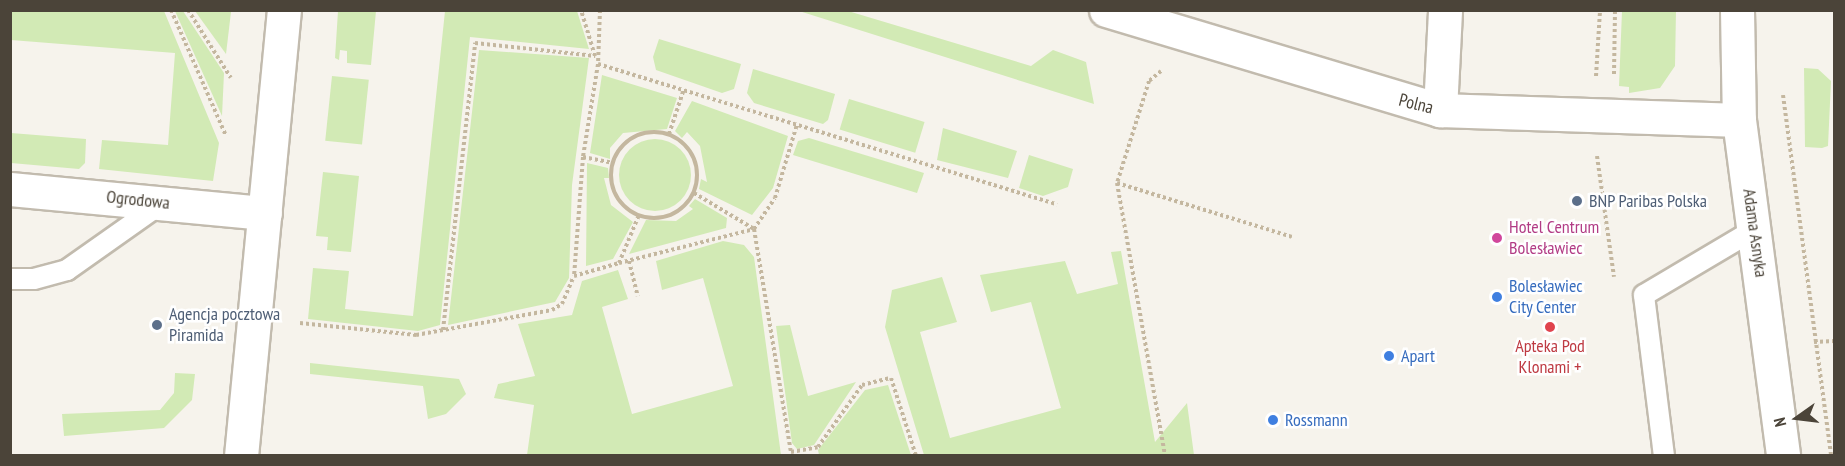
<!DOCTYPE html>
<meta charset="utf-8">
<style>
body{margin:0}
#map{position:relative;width:1845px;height:466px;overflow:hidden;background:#f6f3ec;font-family:"PT Sans Narrow",sans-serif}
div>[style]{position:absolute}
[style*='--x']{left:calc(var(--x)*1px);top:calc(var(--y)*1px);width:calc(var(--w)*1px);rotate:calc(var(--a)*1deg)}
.green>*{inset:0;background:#d2eab5;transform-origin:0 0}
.round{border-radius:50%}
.path>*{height:4px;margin-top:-2px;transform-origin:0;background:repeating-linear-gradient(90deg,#c4b79f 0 3px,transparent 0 6px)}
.path>.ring{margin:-2px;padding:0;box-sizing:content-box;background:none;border:4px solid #c4b79f;border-radius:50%}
.roads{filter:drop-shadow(2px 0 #c2bbae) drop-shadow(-2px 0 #c2bbae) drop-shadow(0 2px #c2bbae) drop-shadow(0 -2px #c2bbae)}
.lane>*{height:20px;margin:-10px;padding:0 10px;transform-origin:10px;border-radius:10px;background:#fff}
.street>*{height:33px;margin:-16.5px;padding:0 16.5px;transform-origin:16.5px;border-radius:16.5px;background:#fff}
.dots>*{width:16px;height:16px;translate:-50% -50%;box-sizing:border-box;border:3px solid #fff;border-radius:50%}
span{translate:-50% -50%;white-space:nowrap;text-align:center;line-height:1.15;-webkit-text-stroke:5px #fff;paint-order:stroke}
.street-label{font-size:18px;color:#4b4439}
.service-label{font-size:18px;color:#4e5e75}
.left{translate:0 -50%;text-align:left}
.hotel-label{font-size:18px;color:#b23c85}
.shop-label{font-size:18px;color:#366cbe}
.health-label{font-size:18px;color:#be3a42}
.frame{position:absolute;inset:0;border:12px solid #4b4439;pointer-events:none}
.north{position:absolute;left:1767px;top:388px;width:60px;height:60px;-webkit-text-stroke:4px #fff;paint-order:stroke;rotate:256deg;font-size:16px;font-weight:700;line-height:24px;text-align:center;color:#4b4439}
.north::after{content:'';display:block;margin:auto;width:21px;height:27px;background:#4b4439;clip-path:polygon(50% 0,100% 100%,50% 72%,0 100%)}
</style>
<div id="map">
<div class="green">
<i style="clip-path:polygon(10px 11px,164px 11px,219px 143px,213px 181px,99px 169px,102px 140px,168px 145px,175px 53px,11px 40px)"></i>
<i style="clip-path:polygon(175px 11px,183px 11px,224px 73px,222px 116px)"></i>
<i style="clip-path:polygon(195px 11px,231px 12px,226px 54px)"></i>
<i style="clip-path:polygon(338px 11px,376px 11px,371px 65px,347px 63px,347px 51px,340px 50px,339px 60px,335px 58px)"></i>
<i style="clip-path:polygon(445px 11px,577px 11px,589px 49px,470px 37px,440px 325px,418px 331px,308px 319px,313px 268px,349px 271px,345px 309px,413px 316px)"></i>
<i style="clip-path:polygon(799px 11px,848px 11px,1031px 66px,1053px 50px,1086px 62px,1094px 104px)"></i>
<i style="clip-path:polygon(1622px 11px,1676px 11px,1675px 66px,1660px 88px,1629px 93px,1629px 87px,1619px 86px)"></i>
<i style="clip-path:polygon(659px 39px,741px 64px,734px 89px,722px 93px,656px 70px,653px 57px)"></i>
<i style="clip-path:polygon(479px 50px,589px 58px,572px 185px,569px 278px,555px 302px,448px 325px)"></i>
<i style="clip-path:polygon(1804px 68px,1818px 69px,1831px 81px,1828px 146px,1822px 148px,1805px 147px)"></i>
<i style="clip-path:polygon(753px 69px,835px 94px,828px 120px,823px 124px,754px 103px,747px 93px)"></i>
<i style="clip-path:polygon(602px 75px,677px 98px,667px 129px,623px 133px,610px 148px,610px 159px,590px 153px)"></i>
<i style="left:332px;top:76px;width:37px;height:65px;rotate:6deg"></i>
<i style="left:849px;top:99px;width:79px;height:32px;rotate:17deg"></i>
<i style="clip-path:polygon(692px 101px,788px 136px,773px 188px,752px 215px,699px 189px,701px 179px,707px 182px,700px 146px,687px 132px,682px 138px,675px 131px)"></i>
<i style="clip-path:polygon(943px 128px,1017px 151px,1008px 178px,937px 160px)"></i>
<i style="clip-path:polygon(11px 133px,86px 139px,85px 163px,79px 169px,11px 163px)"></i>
<i style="clip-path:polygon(809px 138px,924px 173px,917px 193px,793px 155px,798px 141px)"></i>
<i class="round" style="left:619px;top:139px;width:72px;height:72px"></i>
<i style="clip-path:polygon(1029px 155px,1073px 169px,1068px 187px,1043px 196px,1019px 188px)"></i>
<i style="clip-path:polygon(587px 163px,608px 168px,609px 178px,604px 178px,611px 205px,633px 222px,613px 259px,586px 266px)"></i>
<i style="clip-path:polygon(323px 172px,359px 176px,351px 252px,327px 250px,328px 237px,316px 236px)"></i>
<i style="clip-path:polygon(695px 199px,727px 218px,726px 228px,629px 254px,646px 220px,676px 221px,693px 209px,689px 206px)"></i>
<i style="clip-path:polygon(723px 241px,744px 245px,754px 257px,781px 455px,527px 455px,534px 405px,494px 398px,498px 384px,535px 376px,518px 324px,572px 315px,582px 281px,618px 270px,628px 299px,602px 307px,632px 414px,733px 386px,703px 278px,662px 290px,656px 261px)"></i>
<i style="clip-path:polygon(1121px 251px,1155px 442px,1187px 403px,1194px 455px,924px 455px,885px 327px,892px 290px,942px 277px,957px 322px,920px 332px,950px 438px,1061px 408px,1031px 302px,991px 312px,980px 275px,1065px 261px,1077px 294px,1118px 284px,1111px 252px)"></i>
<i style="clip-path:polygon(790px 325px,808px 396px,856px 382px,814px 445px,797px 449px,792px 443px,776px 326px)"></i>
<i style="clip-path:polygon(310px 363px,459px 379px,466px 394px,446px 414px,428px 419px,423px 386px,310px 374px)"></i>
<i style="clip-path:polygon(175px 373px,195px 374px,192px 400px,164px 428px,64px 436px,62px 414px,160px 410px,174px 393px)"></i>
<i style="clip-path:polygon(888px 385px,911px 455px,819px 455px,818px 450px,865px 390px)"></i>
</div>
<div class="path">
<i style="--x:171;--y:10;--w:137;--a:66.4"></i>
<i style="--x:188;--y:10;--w:80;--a:57.7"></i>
<i style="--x:600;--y:10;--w:54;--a:92.1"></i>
<i style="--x:598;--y:64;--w:480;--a:17"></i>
<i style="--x:598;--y:64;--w:94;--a:99.2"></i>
<i style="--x:583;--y:157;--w:31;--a:11"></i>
<i style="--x:1161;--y:71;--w:16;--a:140"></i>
<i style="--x:1149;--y:81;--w:107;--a:107.4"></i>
<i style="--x:1117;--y:183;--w:183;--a:17.1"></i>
<i style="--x:1614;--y:74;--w:64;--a:-89.1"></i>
<i style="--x:1596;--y:76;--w:66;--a:-86.5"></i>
<i style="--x:1783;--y:95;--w:364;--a:82.4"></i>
<i class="ring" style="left:611px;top:132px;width:82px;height:82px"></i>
<i style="--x:669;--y:134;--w:47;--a:-71.6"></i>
<i style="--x:1597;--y:156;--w:122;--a:82"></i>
<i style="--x:583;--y:157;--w:119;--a:94.3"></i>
<i style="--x:574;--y:276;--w:47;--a:-16.1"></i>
<i style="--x:619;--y:263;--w:52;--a:-67.4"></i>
<i style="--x:1117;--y:183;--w:277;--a:80"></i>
<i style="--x:694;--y:193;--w:70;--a:31"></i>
<i style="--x:754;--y:229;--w:37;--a:-56"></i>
<i style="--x:775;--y:198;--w:77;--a:-73.4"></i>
<i style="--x:629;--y:261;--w:36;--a:76"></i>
<i style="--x:619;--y:263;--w:139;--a:-14.1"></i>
<i style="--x:754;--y:229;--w:226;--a:80.6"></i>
<i style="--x:791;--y:452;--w:27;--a:-10"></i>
<i style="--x:818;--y:447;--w:76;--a:-54.6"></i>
<i style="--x:862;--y:385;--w:30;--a:-14"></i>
<i style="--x:891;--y:378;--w:82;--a:72.2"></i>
<i style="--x:300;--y:323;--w:117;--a:5.9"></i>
<i style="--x:416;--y:335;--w:138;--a:-10.4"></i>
<i style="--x:552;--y:310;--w:12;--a:-31"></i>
<i style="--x:562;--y:304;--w:30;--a:-67"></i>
<i style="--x:443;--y:330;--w:289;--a:-83.6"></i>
<i style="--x:475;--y:43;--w:121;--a:6.2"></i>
<i style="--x:595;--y:56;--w:48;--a:-106.9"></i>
<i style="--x:1814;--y:342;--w:20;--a:-3"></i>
</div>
<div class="roads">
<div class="lane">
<i style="--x:10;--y:279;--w:24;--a:0"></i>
<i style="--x:34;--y:279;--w:34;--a:-15"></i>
<i style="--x:67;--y:270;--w:116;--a:-35.2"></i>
<i style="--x:1664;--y:456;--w:162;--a:-97.1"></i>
<i style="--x:1644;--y:295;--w:129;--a:-30.7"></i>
</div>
<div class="street">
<i style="--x:1106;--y:10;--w:349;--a:16.7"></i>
<i style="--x:1440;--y:110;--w:299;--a:1.9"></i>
<i style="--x:1737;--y:10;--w:110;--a:89"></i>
<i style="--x:1739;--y:120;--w:339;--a:82.5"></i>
<i style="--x:1440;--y:110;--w:100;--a:-87.1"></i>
<i style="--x:10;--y:189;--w:256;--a:5.4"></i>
<i style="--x:241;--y:456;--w:448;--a:-84.5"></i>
</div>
</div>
<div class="dots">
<i style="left:1577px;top:201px;background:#5c6f8a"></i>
<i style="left:1497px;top:238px;background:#d1479c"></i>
<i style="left:1497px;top:297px;background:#3f7fe0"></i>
<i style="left:157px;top:325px;background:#5c6f8a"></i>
<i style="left:1550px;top:327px;background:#e0444e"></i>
<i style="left:1389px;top:356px;background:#3f7fe0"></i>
<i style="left:1273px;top:420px;background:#3f7fe0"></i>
</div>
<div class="street-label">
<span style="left:1416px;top:104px;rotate:14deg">Polna</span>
<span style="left:138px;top:200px;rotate:6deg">Ogrodowa</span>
<span style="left:1755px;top:233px;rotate:82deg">Adama Asnyka</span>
</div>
<div class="service-label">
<span class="left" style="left:1589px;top:201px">BNP Paribas Polska</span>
<span class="left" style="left:169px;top:325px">Agencja pocztowa<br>Piramida</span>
</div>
<div class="hotel-label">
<span class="left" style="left:1509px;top:238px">Hotel Centrum<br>Bolesławiec</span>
</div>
<div class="shop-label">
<span class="left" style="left:1509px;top:297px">Bolesławiec<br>City Center</span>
<span class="left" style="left:1401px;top:356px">Apart</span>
<span class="left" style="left:1285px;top:420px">Rossmann</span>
</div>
<div class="health-label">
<span style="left:1550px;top:357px">Apteka Pod<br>Klonami +</span>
</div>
<div class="frame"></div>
<div class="north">N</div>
</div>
